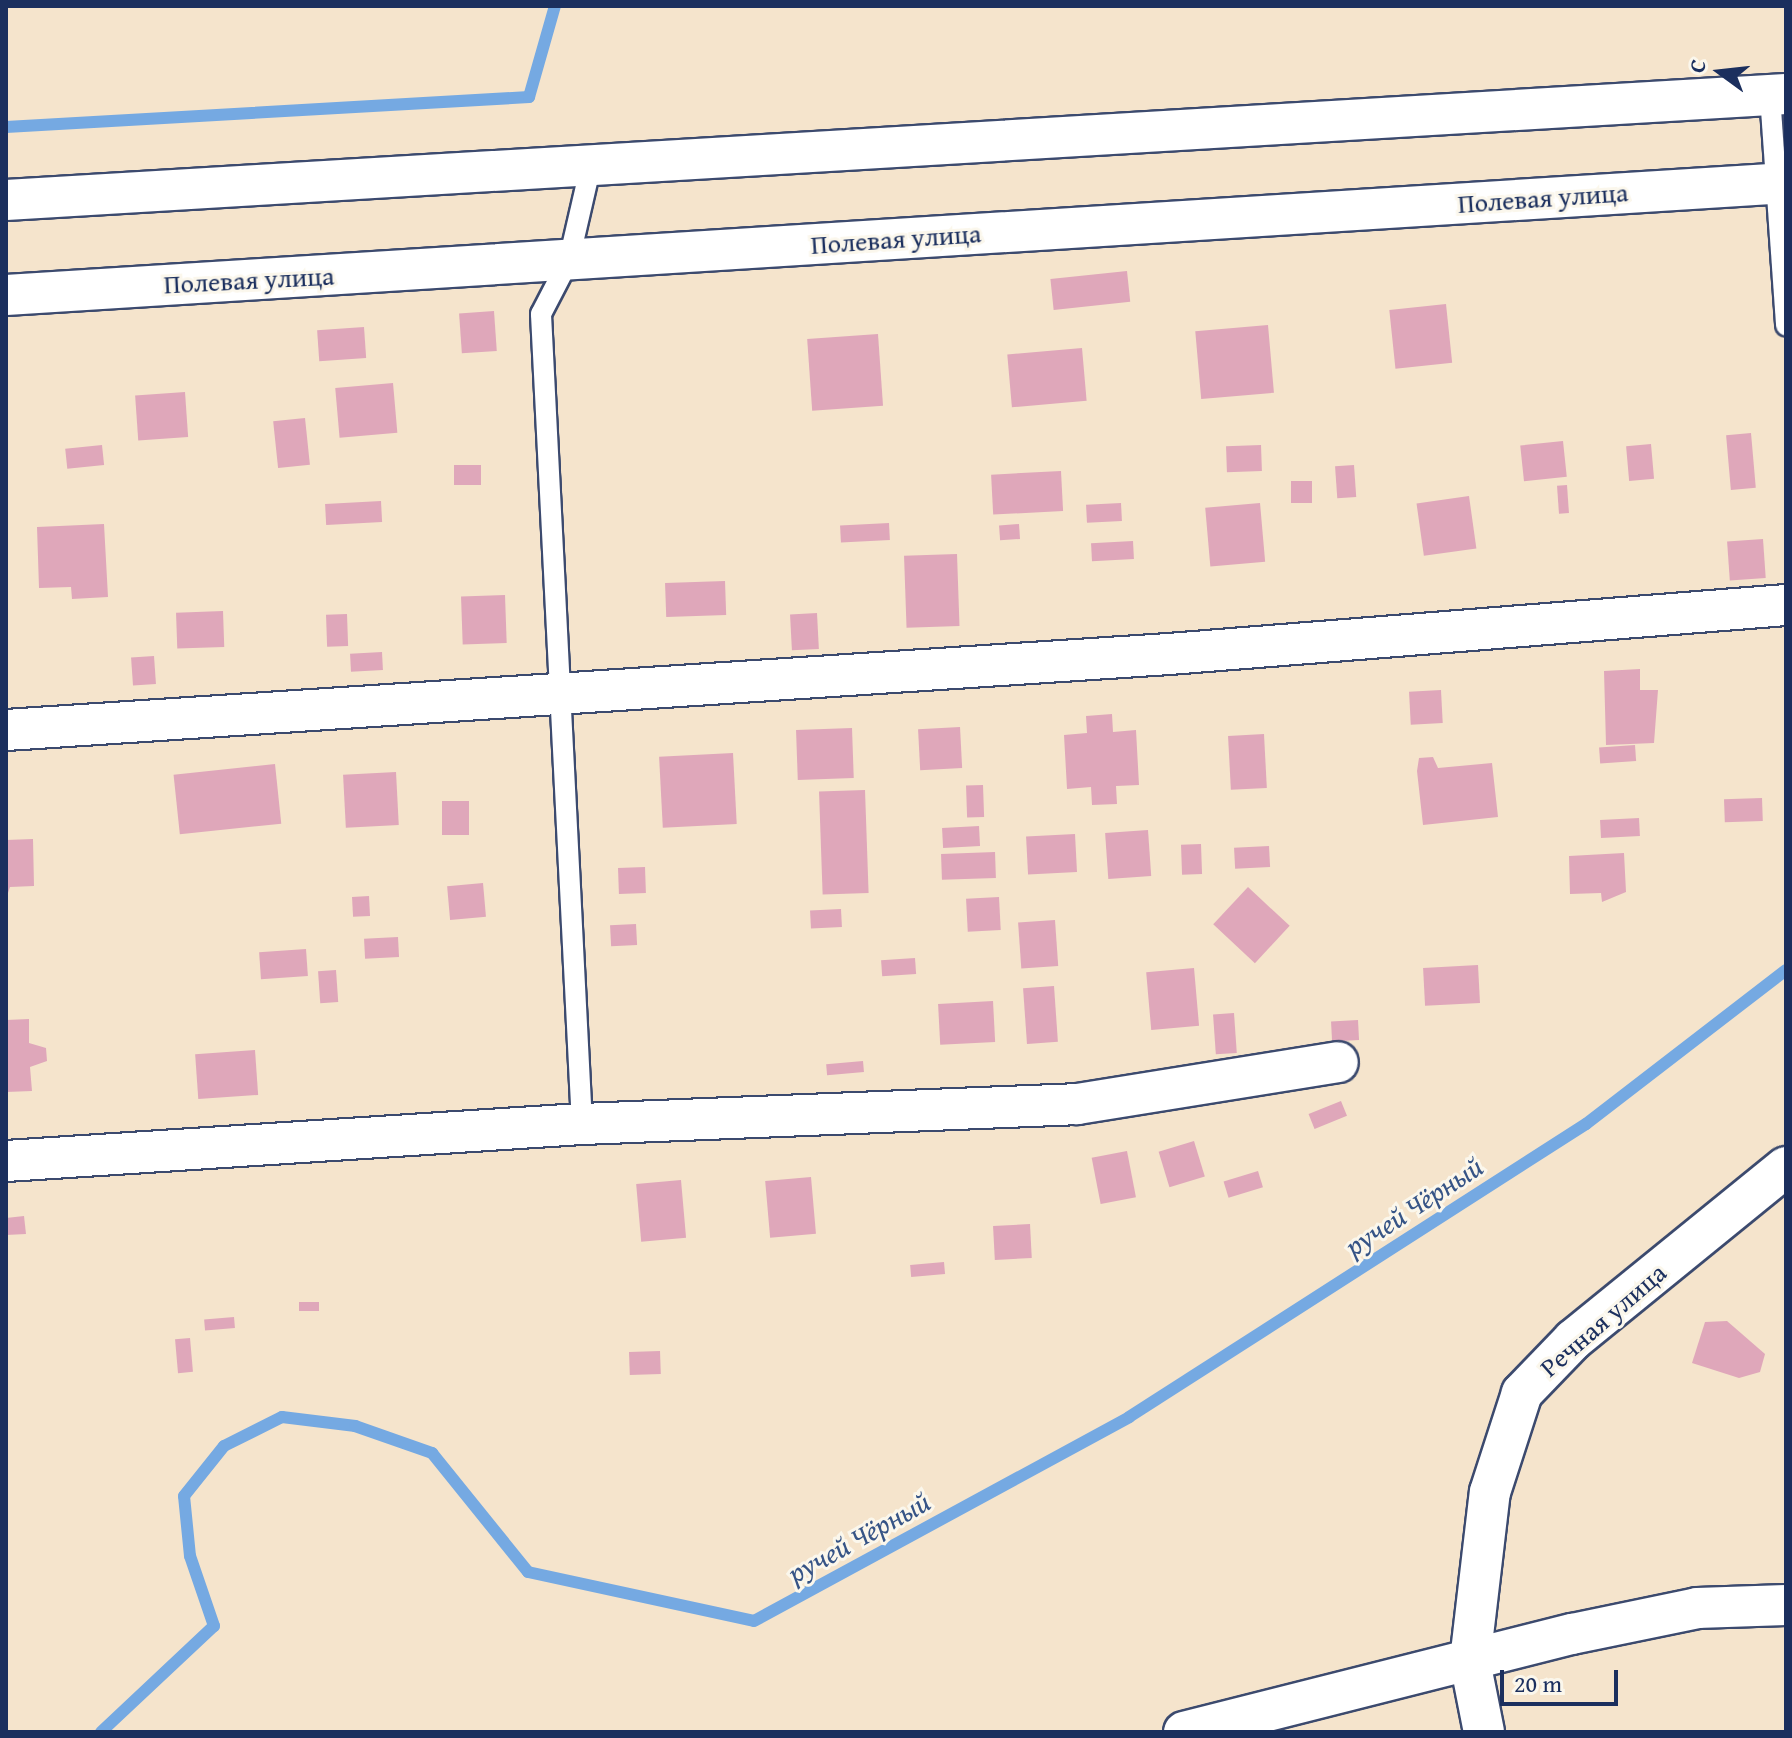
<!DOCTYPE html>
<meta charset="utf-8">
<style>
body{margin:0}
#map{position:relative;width:1792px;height:1738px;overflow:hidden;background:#f5e4cc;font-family:"Gentium Book Plus",serif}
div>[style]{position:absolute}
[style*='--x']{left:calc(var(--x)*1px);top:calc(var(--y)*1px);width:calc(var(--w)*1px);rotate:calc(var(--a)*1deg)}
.stream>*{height:12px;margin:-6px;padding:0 6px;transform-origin:6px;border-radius:6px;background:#75a9e2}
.building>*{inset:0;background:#dfa7ba;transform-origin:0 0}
.roads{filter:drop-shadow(2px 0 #3c4a6e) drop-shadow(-2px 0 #3c4a6e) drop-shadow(0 2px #3c4a6e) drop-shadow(0 -2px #3c4a6e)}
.service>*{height:20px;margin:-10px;padding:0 10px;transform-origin:10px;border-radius:10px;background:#fff}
.minor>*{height:40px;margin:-20px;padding:0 20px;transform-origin:20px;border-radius:20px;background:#fff}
span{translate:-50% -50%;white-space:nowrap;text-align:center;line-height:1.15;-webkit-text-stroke:6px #fbf7ec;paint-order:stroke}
.street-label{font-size:26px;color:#1b2f5e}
.water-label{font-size:28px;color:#365486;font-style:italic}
.frame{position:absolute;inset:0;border:8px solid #1b2f5e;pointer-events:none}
.north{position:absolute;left:1680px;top:32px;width:80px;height:80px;-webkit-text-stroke:6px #fbf7ec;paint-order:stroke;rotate:285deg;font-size:22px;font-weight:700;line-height:32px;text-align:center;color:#1b2f5e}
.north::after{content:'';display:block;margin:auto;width:28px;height:36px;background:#1b2f5e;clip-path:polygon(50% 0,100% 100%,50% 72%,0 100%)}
.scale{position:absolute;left:1500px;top:1670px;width:118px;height:36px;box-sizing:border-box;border:4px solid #1b2f5e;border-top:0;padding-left:10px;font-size:24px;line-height:28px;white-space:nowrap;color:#1b2f5e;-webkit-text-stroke:6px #fbf7ec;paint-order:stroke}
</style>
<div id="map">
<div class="stream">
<i style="--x:6;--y:127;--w:524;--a:-3.28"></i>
<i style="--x:529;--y:97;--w:95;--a:-74.1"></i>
<i style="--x:101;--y:1732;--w:155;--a:-43.2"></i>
<i style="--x:214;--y:1626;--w:74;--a:-108.9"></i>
<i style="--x:190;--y:1556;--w:60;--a:-95.7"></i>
<i style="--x:184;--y:1496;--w:64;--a:-51.3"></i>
<i style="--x:224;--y:1446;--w:65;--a:-26.6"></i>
<i style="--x:282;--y:1417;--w:74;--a:7"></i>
<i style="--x:355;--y:1426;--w:82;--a:19.3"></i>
<i style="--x:432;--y:1453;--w:153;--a:51.1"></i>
<i style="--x:528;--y:1572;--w:231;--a:12.2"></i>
<i style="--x:754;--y:1621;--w:427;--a:-28.5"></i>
<i style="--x:1129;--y:1417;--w:543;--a:-32.67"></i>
<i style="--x:1586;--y:1124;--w:252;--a:-37.6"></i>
</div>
<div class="building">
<i style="left:1127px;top:271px;width:31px;height:77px;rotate:84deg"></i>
<i style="left:1446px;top:304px;width:59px;height:57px;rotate:84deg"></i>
<i style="left:494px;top:311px;width:40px;height:35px;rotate:86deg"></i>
<i style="left:1268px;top:325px;width:68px;height:73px;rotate:85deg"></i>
<i style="left:364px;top:327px;width:31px;height:47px;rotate:86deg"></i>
<i style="left:878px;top:334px;width:72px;height:71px;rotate:86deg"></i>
<i style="left:1082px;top:348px;width:53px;height:75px;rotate:85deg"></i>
<i style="left:393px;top:383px;width:50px;height:58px;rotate:85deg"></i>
<i style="left:185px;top:392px;width:45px;height:50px;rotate:86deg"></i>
<i style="left:305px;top:418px;width:47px;height:32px;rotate:84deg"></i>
<i style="left:1751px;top:433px;width:55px;height:25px;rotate:85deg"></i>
<i style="left:1563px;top:441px;width:36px;height:43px;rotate:84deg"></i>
<i style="left:1651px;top:444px;width:35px;height:25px;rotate:85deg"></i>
<i style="left:102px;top:445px;width:20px;height:37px;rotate:84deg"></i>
<i style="left:1261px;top:445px;width:26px;height:35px;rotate:88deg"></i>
<i style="left:454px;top:465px;width:27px;height:20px"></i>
<i style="left:1354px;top:465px;width:32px;height:19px;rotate:86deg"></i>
<i style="left:1061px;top:471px;width:40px;height:70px;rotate:87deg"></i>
<i style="left:1312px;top:481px;width:22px;height:21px;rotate:90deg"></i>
<i style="left:1567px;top:485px;width:28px;height:10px;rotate:86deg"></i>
<i style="left:1469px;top:496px;width:53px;height:53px;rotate:82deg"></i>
<i style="left:381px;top:501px;width:21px;height:56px;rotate:87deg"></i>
<i style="left:1121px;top:503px;width:18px;height:35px;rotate:87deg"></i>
<i style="left:1260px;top:503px;width:59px;height:55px;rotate:85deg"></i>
<i style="left:889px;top:523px;width:17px;height:49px;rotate:87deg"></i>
<i style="clip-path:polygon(104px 524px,108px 597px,72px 599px,71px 587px,39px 588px,37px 527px)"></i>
<i style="left:1019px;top:524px;width:15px;height:20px;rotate:86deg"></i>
<i style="left:1763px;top:539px;width:39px;height:36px;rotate:86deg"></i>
<i style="left:1133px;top:541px;width:18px;height:42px;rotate:87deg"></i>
<i style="left:957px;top:554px;width:72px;height:53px;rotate:88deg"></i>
<i style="left:725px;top:581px;width:34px;height:60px;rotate:88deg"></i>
<i style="left:505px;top:595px;width:48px;height:44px;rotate:88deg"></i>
<i style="left:223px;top:611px;width:36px;height:47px;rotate:88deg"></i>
<i style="left:817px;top:613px;width:36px;height:27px;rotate:87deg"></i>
<i style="left:347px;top:614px;width:32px;height:21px;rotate:88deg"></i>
<i style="left:382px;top:652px;width:18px;height:32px;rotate:87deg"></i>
<i style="left:154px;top:656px;width:28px;height:23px;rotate:86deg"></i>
<i style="clip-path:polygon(1640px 669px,1640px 690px,1658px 690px,1654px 743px,1606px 745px,1604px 671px)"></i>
<i style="left:1441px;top:690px;width:33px;height:32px;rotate:87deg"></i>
<i style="clip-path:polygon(1112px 714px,1113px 732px,1136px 730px,1139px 785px,1116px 786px,1117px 804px,1092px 805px,1091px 787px,1067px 789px,1064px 735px,1087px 733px,1086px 716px)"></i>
<i style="left:960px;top:727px;width:41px;height:42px;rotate:87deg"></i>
<i style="left:852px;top:728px;width:50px;height:56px;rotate:88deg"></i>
<i style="left:1264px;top:734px;width:54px;height:36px;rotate:87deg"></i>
<i style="left:1635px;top:745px;width:16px;height:36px;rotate:86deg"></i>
<i style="left:733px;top:753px;width:71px;height:74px;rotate:87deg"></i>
<i style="clip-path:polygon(1433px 757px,1438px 768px,1492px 763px,1498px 817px,1423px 825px,1417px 771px,1419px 758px)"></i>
<i style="left:275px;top:764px;width:60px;height:102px;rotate:84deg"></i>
<i style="left:396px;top:772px;width:53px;height:53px;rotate:87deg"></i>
<i style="left:983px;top:785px;width:32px;height:17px;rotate:88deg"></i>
<i style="left:865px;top:790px;width:103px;height:46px;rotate:88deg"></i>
<i style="left:1762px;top:798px;width:23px;height:38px;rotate:88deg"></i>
<i style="left:442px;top:801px;width:27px;height:34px"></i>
<i style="left:1639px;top:818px;width:18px;height:39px;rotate:87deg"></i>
<i style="left:979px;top:826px;width:20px;height:37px;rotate:87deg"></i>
<i style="left:1148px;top:830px;width:46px;height:43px;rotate:86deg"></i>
<i style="left:1075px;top:834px;width:38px;height:49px;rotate:87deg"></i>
<i style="clip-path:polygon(33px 839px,34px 886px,10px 887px,6px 899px,6px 840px)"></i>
<i style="left:1201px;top:844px;width:30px;height:20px;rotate:88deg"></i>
<i style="left:1269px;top:846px;width:21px;height:35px;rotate:87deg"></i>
<i style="left:995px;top:852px;width:26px;height:54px;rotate:88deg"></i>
<i style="clip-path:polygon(1624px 853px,1626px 892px,1602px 902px,1601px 893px,1570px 894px,1569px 856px)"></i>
<i style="left:645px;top:867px;width:26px;height:27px;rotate:88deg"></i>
<i style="left:483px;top:883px;width:34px;height:36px;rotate:85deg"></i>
<i style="left:1248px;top:887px;width:57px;height:51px;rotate:43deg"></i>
<i style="left:369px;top:896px;width:20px;height:17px;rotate:87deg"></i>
<i style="left:999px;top:897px;width:33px;height:33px;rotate:87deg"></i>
<i style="left:841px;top:909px;width:18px;height:31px;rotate:87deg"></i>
<i style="left:1055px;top:920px;width:46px;height:37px;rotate:86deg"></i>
<i style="left:636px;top:924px;width:21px;height:26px;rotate:87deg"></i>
<i style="left:398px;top:937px;width:20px;height:34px;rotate:87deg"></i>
<i style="left:306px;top:949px;width:27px;height:47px;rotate:86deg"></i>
<i style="left:915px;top:958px;width:16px;height:34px;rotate:86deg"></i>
<i style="left:1478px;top:965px;width:38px;height:55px;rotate:87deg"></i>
<i style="left:1194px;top:968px;width:58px;height:48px;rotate:85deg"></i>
<i style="left:336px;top:970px;width:32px;height:18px;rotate:86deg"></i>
<i style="left:1054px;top:986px;width:56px;height:31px;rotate:86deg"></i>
<i style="left:993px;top:1001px;width:41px;height:55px;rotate:87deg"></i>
<i style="left:1234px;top:1013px;width:40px;height:21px;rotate:86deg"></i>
<i style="clip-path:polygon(29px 1019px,29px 1043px,46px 1048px,47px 1061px,30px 1067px,32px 1091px,6px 1092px,6px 1020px)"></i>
<i style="left:1358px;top:1020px;width:20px;height:27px;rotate:87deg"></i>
<i style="left:255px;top:1050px;width:45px;height:60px;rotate:86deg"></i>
<i style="left:863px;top:1061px;width:11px;height:37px;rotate:85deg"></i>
<i style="left:1341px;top:1101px;width:16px;height:35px;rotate:68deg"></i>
<i style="left:1194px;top:1141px;width:37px;height:37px;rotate:73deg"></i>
<i style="left:1127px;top:1151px;width:47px;height:36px;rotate:79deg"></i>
<i style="left:1258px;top:1171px;width:17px;height:36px;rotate:73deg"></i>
<i style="left:811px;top:1177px;width:57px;height:46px;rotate:85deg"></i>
<i style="left:681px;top:1180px;width:58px;height:45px;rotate:85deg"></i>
<i style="clip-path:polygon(24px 1216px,26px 1234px,6px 1235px,6px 1218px)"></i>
<i style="left:1030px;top:1224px;width:34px;height:37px;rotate:87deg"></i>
<i style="left:944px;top:1262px;width:12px;height:34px;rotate:85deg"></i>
<i style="left:319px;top:1302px;width:9px;height:20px;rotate:90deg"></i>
<i style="left:234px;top:1317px;width:11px;height:30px;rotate:85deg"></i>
<i style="clip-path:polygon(1727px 1321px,1765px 1354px,1760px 1372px,1739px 1378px,1692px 1363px,1705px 1322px)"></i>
<i style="left:190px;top:1338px;width:34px;height:15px;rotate:85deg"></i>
<i style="left:660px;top:1351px;width:23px;height:31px;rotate:88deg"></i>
</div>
<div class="roads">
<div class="service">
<i style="--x:1770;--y:95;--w:231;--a:86"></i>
<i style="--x:582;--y:1124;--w:811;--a:-92.9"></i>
<i style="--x:541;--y:314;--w:61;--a:-62.6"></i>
<i style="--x:569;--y:260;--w:98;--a:-77"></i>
</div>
<div class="minor">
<i style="--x:6;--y:200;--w:1783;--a:-3.41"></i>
<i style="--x:6;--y:295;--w:1784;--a:-3.6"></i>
<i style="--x:6;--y:730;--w:1165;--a:-3.74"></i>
<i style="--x:1169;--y:654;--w:619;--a:-4.54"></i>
<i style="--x:6;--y:1161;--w:577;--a:-3.68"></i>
<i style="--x:582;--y:1124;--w:495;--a:-2.3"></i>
<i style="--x:1077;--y:1104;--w:264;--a:-9.1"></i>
<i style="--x:1184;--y:1732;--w:400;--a:-14.2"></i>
<i style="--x:1572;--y:1634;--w:128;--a:-11.7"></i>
<i style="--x:1697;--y:1608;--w:89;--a:-1.9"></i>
<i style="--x:1484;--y:1732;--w:72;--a:-101.2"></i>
<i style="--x:1470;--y:1661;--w:170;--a:-83.3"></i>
<i style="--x:1490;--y:1492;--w:104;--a:-72.1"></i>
<i style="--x:1522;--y:1393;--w:74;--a:-46.1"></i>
<i style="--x:1573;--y:1340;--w:274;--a:-39.1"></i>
</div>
</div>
<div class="street-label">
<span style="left:1543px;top:198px;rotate:-4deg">Полевая улица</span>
<span style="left:896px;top:239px;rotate:-4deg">Полевая улица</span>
<span style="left:249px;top:280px;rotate:-3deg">Полевая улица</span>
<span style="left:1603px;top:1320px;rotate:-41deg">Речная улица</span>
</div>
<div class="water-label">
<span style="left:1414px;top:1206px;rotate:-33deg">ручей Чёрный</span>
<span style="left:859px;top:1537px;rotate:-29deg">ручей Чёрный</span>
</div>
<div class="frame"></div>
<div class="north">С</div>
<div class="scale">20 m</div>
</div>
